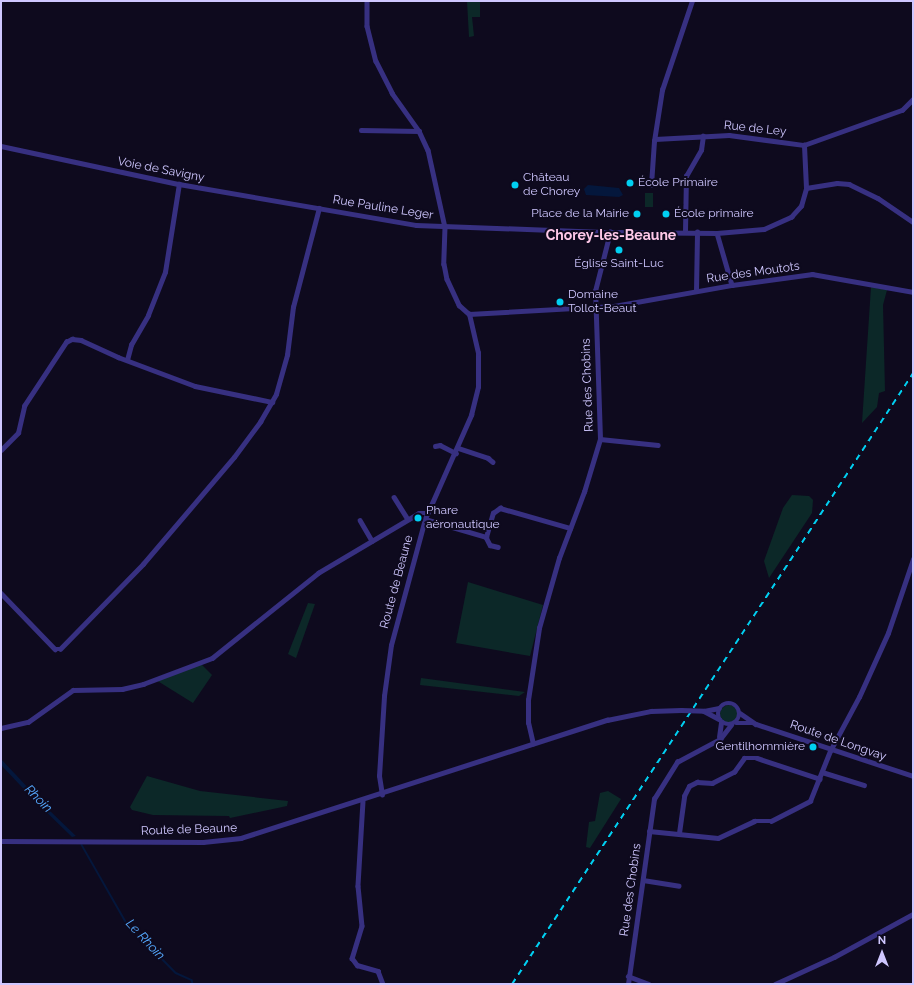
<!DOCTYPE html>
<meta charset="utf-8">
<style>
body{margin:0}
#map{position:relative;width:914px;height:985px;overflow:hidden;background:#0e0a1e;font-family:Raleway,sans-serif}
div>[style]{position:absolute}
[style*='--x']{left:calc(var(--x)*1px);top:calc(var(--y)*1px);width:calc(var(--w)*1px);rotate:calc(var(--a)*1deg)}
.green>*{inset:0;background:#0c2828;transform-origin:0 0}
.round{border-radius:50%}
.water>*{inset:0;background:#04173c}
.stream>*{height:1.5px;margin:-0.75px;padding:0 0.75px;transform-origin:0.75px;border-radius:0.75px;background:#04173c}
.minor>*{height:4.5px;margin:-2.25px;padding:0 2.25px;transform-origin:2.25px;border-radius:2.25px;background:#373081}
.minor>.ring{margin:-2.25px;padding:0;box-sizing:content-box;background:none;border:4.5px solid #373081;border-radius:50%}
.rail>*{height:1.5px;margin-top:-0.75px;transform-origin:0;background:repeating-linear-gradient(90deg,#00d0f2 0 6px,transparent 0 11px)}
.minor-bridge>*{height:4.5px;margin:-2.25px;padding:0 2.25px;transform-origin:2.25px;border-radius:2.25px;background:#373081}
.dots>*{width:11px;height:11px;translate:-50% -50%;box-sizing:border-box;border:2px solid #0e0a1e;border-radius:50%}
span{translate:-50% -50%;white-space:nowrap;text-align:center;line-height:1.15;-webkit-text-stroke:4px #0e0a1e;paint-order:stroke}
.street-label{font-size:12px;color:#cfc7ff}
.poi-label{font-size:12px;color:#cfc7ff}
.left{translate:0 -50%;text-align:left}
.right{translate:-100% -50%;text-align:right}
.water-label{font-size:13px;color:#55a9ff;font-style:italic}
.quarter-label{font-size:14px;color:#ffc9e9;font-weight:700}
.frame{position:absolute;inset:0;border:2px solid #cfc7ff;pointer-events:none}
.north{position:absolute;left:862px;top:933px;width:40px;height:40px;-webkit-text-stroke:3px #0e0a1e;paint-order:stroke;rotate:0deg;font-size:11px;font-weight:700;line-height:16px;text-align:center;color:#cfc7ff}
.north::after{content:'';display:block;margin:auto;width:14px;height:18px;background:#cfc7ff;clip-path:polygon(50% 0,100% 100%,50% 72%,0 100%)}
</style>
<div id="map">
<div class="green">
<i style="clip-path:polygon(467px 1px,480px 1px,480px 17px,472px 17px,474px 36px,469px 37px)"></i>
<i style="left:645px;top:193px;width:8px;height:14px"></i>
<i style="clip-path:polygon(871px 287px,887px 290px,883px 305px,885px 391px,879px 393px,877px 407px,862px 423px)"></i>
<i style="clip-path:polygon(792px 495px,809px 496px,813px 500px,812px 513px,769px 578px,764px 561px,783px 508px)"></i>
<i style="clip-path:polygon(468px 582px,543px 605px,530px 656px,456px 643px)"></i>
<i style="clip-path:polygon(308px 603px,315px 604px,296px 658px,288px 654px)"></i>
<i style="clip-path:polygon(201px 664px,212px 675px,193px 703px,156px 680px)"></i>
<i style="clip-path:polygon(421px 678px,525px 692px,519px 696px,420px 685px)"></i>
<i class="round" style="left:720px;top:705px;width:18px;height:18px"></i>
<i style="clip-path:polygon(147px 776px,200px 791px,288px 801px,287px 806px,230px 818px,229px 816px,153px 815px,132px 810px,130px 807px)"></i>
<i style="clip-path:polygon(608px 791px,621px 799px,590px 848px,586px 847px,589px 822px,595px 821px,600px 793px)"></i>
</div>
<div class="water">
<i style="clip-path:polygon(588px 185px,619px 188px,623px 195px,619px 197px,586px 195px,584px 189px)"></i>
<i style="clip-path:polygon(1px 759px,48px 809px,76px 836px,72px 837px,37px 803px,1px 765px)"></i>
</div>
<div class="stream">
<i style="--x:82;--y:845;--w:89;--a:60.3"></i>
<i style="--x:126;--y:922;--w:71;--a:45.6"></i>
<i style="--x:176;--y:973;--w:17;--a:24"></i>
<i style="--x:192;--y:980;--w:4;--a:76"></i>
</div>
<div class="minor">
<i style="--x:367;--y:1;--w:25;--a:90"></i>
<i style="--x:367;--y:26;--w:36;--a:76"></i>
<i style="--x:376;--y:61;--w:36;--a:63"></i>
<i style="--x:392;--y:93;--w:47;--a:54.6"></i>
<i style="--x:419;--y:131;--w:21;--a:65"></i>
<i style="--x:428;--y:150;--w:79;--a:77.6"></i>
<i style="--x:445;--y:227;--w:37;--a:92"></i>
<i style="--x:444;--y:264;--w:15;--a:79"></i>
<i style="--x:447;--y:279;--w:29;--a:65"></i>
<i style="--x:459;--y:305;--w:13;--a:42"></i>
<i style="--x:361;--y:130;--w:58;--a:1"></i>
<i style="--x:655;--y:139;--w:74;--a:-3.1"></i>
<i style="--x:729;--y:135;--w:76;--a:7.6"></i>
<i style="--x:804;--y:145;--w:104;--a:-19.7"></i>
<i style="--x:902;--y:110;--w:16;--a:-45"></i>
<i style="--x:1;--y:146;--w:182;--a:12.1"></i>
<i style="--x:179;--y:184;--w:241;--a:9.8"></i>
<i style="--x:416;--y:225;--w:194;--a:2.1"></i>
<i style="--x:610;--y:232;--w:107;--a:0.5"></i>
<i style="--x:717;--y:233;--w:47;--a:-4.9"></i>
<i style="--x:764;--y:229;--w:30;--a:-24"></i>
<i style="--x:791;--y:217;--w:15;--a:-48"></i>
<i style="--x:801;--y:206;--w:19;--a:-74"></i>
<i style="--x:806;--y:188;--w:43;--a:-92.7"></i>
<i style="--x:651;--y:185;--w:44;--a:-86.1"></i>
<i style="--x:654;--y:141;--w:52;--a:-81.1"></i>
<i style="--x:662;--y:90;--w:94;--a:-71.4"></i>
<i style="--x:806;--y:188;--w:31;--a:-9"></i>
<i style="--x:837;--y:183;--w:12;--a:5"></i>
<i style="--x:849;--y:184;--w:32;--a:26"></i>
<i style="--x:878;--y:198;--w:42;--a:34.4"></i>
<i style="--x:685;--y:231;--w:55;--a:-89"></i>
<i style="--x:686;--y:176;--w:30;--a:-60"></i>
<i style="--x:701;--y:150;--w:14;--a:-82"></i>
<i style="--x:717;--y:233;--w:54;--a:73.9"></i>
<i style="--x:696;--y:291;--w:59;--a:-89"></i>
<i style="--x:469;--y:314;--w:145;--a:-3.2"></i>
<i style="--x:614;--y:306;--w:120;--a:-10.1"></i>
<i style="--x:732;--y:285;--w:81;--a:-7.8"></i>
<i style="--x:812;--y:274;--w:103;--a:10.1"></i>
<i style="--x:127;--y:360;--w:16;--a:-75"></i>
<i style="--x:131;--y:345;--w:34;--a:-60"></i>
<i style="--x:148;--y:315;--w:46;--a:-68.4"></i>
<i style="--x:165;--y:272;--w:89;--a:-81"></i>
<i style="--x:600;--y:439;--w:58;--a:5.9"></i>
<i style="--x:435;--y:446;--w:5;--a:-11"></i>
<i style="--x:440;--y:445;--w:18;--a:27"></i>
<i style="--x:458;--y:448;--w:32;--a:18"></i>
<i style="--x:488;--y:458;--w:6;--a:39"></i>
<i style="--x:1;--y:450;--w:24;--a:-45"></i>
<i style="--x:18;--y:433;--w:28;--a:-77"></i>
<i style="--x:24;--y:406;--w:77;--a:-56.7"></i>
<i style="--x:66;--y:342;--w:7;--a:-27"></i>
<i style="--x:72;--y:339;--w:9;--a:6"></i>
<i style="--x:81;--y:340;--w:41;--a:24.7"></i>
<i style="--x:118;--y:357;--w:82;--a:20.6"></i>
<i style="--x:195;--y:386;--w:79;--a:11.7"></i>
<i style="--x:394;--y:497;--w:26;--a:58"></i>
<i style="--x:425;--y:519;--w:64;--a:16.4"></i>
<i style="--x:486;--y:537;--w:25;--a:-74"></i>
<i style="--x:493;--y:513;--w:9;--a:-36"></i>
<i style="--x:500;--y:508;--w:73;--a:15.9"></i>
<i style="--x:360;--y:520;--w:24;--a:60"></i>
<i style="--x:486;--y:537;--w:9;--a:63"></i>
<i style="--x:490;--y:545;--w:8;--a:14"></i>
<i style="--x:1;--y:593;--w:78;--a:46"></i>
<i style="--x:55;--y:649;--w:5;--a:0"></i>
<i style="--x:60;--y:649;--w:119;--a:-45.7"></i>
<i style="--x:143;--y:564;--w:140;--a:-49.6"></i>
<i style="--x:234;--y:457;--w:44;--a:-53.4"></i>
<i style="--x:260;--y:422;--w:32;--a:-60"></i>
<i style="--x:276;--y:394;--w:41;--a:-74.2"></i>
<i style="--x:287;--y:355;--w:48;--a:-82.9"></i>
<i style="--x:293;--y:307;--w:102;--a:-75.3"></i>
<i class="ring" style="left:718px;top:703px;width:17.5px;height:17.5px"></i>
<i style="--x:704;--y:711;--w:17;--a:28"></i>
<i style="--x:704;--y:711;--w:15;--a:-11"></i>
<i style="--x:740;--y:713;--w:19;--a:35"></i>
<i style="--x:756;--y:724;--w:165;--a:18.3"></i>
<i style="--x:736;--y:723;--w:17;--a:0"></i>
<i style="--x:1;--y:728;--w:28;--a:-13"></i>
<i style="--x:28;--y:722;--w:55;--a:-35.4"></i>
<i style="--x:73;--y:690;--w:49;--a:-1.2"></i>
<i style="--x:122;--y:689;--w:22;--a:-13"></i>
<i style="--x:143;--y:684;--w:74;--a:-20.6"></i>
<i style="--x:212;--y:658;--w:136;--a:-38.7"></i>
<i style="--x:318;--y:573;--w:117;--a:-30.7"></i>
<i style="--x:419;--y:513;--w:8;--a:0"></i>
<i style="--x:719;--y:737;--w:15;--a:-82"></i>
<i style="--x:533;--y:744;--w:22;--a:-103"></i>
<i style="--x:528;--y:723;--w:23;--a:-90"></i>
<i style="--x:528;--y:700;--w:73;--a:-81.3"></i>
<i style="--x:539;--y:628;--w:73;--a:-74.1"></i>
<i style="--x:559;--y:558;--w:71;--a:-69.3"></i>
<i style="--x:584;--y:492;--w:55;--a:-73.2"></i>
<i style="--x:600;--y:439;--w:148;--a:-91.9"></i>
<i style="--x:595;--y:291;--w:61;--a:-75.7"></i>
<i style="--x:822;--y:772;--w:44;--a:17.2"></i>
<i style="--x:382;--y:795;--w:19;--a:-99"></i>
<i style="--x:379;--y:776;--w:80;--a:-86.4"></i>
<i style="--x:384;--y:696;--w:51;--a:-82.2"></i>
<i style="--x:391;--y:645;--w:131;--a:-74.9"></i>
<i style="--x:425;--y:519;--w:114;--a:-66.1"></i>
<i style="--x:471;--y:415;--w:29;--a:-76"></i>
<i style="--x:478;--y:387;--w:34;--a:-90"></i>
<i style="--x:478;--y:353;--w:40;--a:-103"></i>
<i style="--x:363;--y:801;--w:85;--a:93.4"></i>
<i style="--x:358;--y:886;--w:40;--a:84.3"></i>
<i style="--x:362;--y:926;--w:34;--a:107"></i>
<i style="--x:352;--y:958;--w:9;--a:54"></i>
<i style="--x:357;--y:965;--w:22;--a:16"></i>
<i style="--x:378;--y:971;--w:14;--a:69"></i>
<i style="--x:649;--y:831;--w:69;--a:5.8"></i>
<i style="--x:718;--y:838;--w:40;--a:-25"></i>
<i style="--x:754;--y:821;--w:17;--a:0"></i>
<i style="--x:771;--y:821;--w:44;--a:-27.1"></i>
<i style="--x:810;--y:801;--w:54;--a:-68.2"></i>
<i style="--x:830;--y:751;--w:61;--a:-61.8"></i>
<i style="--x:859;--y:697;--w:70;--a:-65.6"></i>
<i style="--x:888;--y:633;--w:78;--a:-71.3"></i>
<i style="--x:679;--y:833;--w:37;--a:-82"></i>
<i style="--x:684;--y:796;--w:11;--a:-63"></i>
<i style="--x:689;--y:786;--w:9;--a:-27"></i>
<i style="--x:697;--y:782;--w:15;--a:4"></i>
<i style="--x:712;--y:783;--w:25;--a:-27"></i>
<i style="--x:734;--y:772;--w:17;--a:-54"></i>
<i style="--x:744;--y:758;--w:13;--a:0"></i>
<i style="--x:757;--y:758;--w:66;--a:18.4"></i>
<i style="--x:1;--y:841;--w:202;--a:0.3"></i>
<i style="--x:203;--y:842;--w:38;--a:-6"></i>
<i style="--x:241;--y:838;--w:385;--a:-17.9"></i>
<i style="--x:607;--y:720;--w:45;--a:-11.6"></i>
<i style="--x:651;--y:711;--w:30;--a:-2"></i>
<i style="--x:643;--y:880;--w:36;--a:9"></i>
<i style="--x:628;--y:976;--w:22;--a:21"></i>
<i style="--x:628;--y:984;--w:187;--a:-82"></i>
<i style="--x:654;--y:799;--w:44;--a:-58.1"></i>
<i style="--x:677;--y:762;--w:49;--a:-28.1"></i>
<i style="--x:720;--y:739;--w:18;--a:-52"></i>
<i style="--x:775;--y:984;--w:65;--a:-24.6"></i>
<i style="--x:834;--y:957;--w:90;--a:-28.6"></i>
</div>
<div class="rail">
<i style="--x:512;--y:984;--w:731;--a:-56.72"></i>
</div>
<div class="minor-bridge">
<i style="--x:681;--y:710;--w:23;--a:2"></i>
</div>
<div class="dots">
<i style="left:630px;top:183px;background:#00d0f2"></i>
<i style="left:515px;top:185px;background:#00d0f2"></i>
<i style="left:637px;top:214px;background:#00d0f2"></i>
<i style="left:666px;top:214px;background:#00d0f2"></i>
<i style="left:619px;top:250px;background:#00d0f2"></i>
<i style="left:560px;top:302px;background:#00d0f2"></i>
<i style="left:418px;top:518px;background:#00d0f2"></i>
<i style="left:813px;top:747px;background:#00d0f2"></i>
</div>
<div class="street-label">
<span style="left:755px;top:129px;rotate:6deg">Rue de Ley</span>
<span style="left:161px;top:170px;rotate:11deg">Voie de Savigny</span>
<span style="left:383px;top:208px;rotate:9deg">Rue Pauline Leger</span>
<span style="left:753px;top:273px;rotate:-8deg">Rue des Moutots</span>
<span style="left:588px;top:385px;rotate:-92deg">Rue des Chobins</span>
<span style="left:397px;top:582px;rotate:-75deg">Route de Beaune</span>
<span style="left:838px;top:741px;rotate:19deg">Route de Longvay</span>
<span style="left:189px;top:830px;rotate:-2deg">Route de Beaune</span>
<span style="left:631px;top:890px;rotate:-82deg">Rue des Chobins</span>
</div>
<div class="poi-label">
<span class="left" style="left:523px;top:185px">Château<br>de Chorey</span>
<span class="left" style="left:638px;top:183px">École Primaire</span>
<span class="right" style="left:629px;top:214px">Place de la Mairie</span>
<span class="left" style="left:674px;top:214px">École primaire</span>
<span style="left:619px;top:264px">Église Saint-Luc</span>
<span class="left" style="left:568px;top:302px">Domaine<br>Tollot-Beaut</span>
<span class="left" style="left:426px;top:518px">Phare<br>aéronautique</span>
<span class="right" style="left:805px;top:747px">Gentilhommière</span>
</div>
<div class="water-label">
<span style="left:38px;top:799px;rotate:45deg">Rhoin</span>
<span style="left:145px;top:940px;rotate:47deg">Le Rhoin</span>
</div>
<div class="quarter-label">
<span style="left:611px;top:235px">Chorey-les-Beaune</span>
</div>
<div class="frame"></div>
<div class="north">N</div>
</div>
